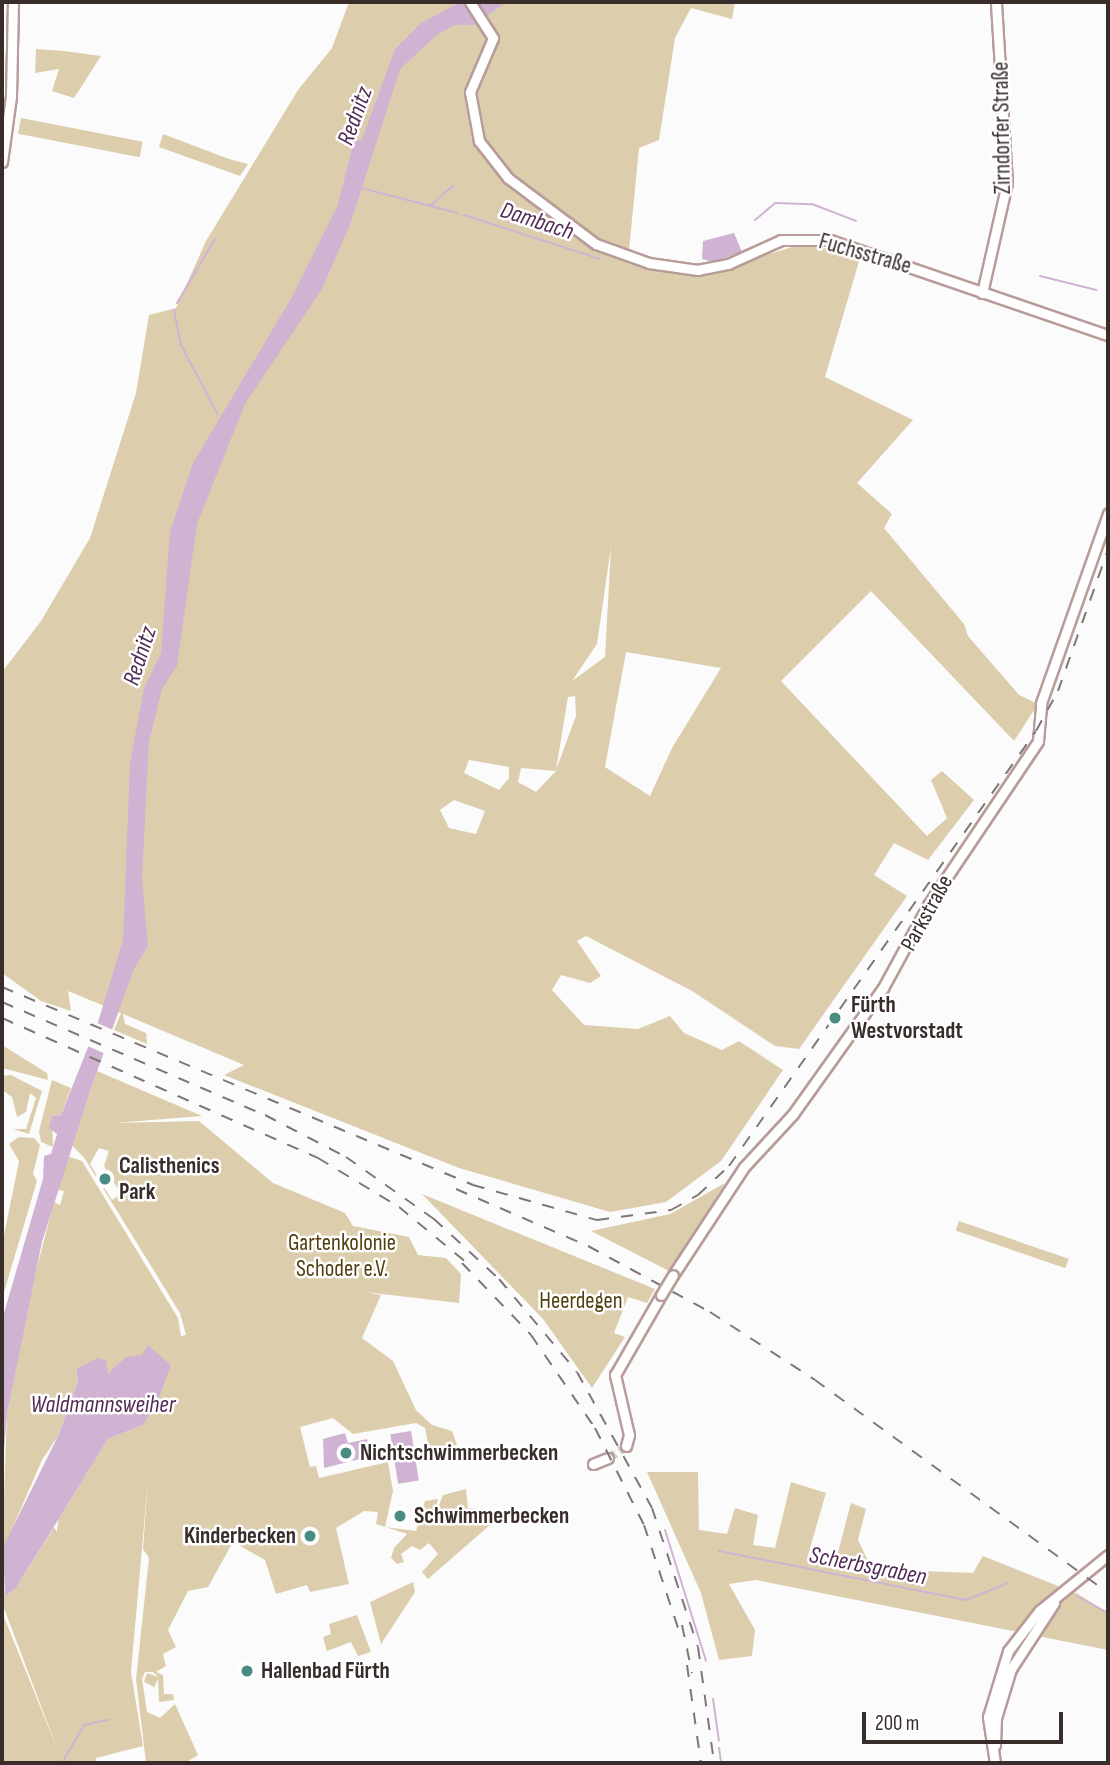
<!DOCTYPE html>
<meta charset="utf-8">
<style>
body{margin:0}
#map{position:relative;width:1110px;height:1765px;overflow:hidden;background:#fbfbfb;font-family:"Sofia Sans Condensed",sans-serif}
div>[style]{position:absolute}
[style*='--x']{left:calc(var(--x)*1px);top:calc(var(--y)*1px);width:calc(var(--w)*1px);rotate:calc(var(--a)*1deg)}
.green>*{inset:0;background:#dccead;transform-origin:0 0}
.water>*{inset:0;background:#d0b3d3;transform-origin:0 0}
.pier>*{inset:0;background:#fbfbfb;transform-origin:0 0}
.stream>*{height:2px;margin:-1px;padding:0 1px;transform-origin:1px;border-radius:1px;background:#d0b3d3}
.secondary-tunnel>*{height:9px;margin-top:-4.5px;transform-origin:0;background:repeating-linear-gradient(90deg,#d4d2d2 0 9px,transparent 0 13.5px)}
.roads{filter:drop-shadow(2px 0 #b89c99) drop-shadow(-2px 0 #b89c99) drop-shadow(0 2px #b89c99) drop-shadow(0 -2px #b89c99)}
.secondary>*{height:9px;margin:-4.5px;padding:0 4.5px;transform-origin:4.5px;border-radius:4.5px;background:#fff}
.rail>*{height:2px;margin-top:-1px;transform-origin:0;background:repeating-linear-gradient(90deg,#7f7777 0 12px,transparent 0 24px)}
.bridges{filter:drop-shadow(2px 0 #b89c99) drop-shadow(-2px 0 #b89c99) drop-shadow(0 2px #b89c99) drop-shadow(0 -2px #b89c99)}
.secondary-bridge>*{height:9px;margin:-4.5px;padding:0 4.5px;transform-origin:4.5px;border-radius:4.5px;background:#fff}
.dots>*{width:19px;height:19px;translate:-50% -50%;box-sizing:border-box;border:4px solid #fff;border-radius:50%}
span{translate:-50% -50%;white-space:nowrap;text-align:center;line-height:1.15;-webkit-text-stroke:5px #fff;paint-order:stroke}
.street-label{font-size:23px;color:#392d2c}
.poi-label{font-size:23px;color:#392d2c;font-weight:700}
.left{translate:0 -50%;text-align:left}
.right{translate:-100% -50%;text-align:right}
.park-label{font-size:23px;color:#513f0f}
.water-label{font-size:24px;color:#512b55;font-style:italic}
.frame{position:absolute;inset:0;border:4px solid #392d2c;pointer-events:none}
.scale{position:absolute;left:862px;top:1712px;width:201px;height:32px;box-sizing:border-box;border:4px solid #392d2c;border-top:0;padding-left:9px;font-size:21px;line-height:24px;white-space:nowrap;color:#392d2c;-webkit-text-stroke:5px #fff;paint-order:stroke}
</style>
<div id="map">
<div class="green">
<i style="clip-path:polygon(evenodd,349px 2px,735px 2px,732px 19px,691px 8px,675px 38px,659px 140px,639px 148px,628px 261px,697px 276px,802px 244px,855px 253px,860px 258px,825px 377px,913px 420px,857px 483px,892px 514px,884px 528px,964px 624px,968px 636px,1019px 695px,1038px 704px,1014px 741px,871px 591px,781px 681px,927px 836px,947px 818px,931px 780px,942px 771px,974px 800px,928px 860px,894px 843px,874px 875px,907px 896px,799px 1049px,775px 1046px,692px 991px,586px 936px,577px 941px,601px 976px,590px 983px,561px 975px,552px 990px,584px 1025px,638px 1029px,670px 1016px,684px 1033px,722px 1050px,739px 1041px,783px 1070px,721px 1161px,666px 1202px,610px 1212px,459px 1168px,224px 1075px,244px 1065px,123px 1014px,125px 1024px,146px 1033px,147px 1044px,114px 1030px,121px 1013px,68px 991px,71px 1011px,41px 1001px,2px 973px,2px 672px,41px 621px,90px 538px,136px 393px,149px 315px,176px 308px,206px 241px,298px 90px,332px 48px,349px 2px,611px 547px,605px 657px,572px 681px,597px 644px,611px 547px,349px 2px,626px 652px,721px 668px,672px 748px,650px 796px,605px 767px,626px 652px,349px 2px,575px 696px,576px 716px,556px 770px,568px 697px,575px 696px,349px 2px,469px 760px,509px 767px,509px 778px,499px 790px,464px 773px,469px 760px,349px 2px,521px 768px,556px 771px,536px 792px,518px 782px,521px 768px,349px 2px,454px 800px,485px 811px,476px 834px,449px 828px,440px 810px,454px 800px)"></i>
<i style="clip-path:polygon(36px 49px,64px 51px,101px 56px,74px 98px,52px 91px,59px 69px,35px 73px)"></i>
<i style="left:21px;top:118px;width:124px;height:16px;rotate:11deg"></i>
<i style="clip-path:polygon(163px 134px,229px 159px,248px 164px,240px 176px,159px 147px)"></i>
<i style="clip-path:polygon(2px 1045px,47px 1073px,48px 1080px,2px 1068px)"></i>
<i style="clip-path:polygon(evenodd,97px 1071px,202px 1116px,114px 1123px,199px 1121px,273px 1183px,345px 1213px,353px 1226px,409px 1237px,418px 1255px,446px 1258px,461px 1274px,459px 1303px,365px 1292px,381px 1295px,362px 1338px,393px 1361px,416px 1410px,432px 1425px,452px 1431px,457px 1445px,430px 1454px,425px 1428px,416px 1423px,353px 1434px,333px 1418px,300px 1427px,310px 1467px,316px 1466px,319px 1478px,388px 1462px,393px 1491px,385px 1527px,416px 1531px,425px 1501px,438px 1499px,432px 1523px,443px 1495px,466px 1489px,468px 1508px,478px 1509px,490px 1525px,428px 1579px,422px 1572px,438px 1554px,429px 1543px,420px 1550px,412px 1546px,401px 1554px,404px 1562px,397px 1564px,391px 1558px,394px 1548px,407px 1534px,376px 1524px,378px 1512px,364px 1511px,336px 1528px,349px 1584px,310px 1592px,307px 1585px,276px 1594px,265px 1560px,233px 1542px,208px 1587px,188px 1591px,168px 1630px,176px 1647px,163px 1654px,166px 1666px,156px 1672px,163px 1675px,164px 1694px,173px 1694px,174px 1700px,159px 1702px,158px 1679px,154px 1687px,144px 1682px,147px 1673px,158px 1677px,153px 1672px,145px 1672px,142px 1679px,147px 1712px,160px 1718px,175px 1704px,198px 1755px,185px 1763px,146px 1763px,136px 1679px,149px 1558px,143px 1549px,148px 1480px,131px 1672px,143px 1746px,96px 1758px,97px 1763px,2px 1763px,2px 1612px,58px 1751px,2px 1603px,2px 1573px,5px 1595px,16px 1588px,54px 1527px,57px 1532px,58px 1520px,108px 1439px,143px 1425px,171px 1365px,142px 1355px,107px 1373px,76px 1368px,78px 1381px,58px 1436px,42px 1460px,2px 1552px,7px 1414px,30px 1294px,54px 1202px,60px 1205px,64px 1191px,58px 1190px,67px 1156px,82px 1161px,178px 1318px,181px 1336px,186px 1335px,180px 1313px,85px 1159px,71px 1144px,97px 1071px,99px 1148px,109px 1151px,104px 1166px,121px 1194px,112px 1200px,90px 1164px,99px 1148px)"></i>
<i style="clip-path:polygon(11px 1075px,42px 1091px,29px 1134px,13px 1129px,26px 1129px,36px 1098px,30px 1093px,26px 1112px,17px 1117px,12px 1097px,2px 1090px,2px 1076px)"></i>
<i style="clip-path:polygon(52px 1080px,71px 1088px,61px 1115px,52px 1116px,53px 1147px,41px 1142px,39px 1131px)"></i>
<i style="clip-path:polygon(19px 1137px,34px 1138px,40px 1145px,33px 1174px,37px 1181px,2px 1299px,2px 1245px,19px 1161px,9px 1144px)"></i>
<i style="clip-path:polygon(725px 1183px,671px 1272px,591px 1231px,670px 1214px)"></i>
<i style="clip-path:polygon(422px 1194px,655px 1289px,647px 1303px,628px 1297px,614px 1333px,625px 1337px,592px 1388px,543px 1319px)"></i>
<i style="left:959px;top:1221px;width:116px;height:10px;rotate:19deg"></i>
<i style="clip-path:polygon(647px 1472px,698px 1472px,699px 1530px,727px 1534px,735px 1508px,758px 1515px,753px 1545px,775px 1548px,791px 1482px,826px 1493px,808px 1555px,836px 1560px,851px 1503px,866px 1509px,858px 1540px,872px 1569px,973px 1573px,983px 1556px,1078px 1594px,1108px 1613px,1108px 1650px,756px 1580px,729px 1584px,755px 1630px,752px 1656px,719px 1660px,701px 1593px)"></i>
<i style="clip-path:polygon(413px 1582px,415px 1592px,381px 1644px,370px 1602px)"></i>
<i style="clip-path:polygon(357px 1615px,371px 1652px,358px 1656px,351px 1642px,327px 1651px,323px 1637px,331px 1634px,329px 1624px)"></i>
</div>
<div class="water">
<i style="clip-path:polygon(507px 2px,474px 25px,455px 25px,438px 34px,400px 69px,351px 222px,322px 289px,245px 404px,197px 524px,177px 666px,162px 689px,149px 742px,142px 878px,148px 946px,134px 969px,90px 1091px,42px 1242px,7px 1414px,2px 1476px,2px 1320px,43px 1179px,44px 1156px,51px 1154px,57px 1134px,49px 1128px,52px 1116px,61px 1115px,98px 1022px,123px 940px,130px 763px,144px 688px,161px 653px,170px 532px,193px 463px,292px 297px,337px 207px,354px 142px,362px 139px,395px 49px,421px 23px,457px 4px)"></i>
<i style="clip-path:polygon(734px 233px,742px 252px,713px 262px,702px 259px,703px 241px)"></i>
<i style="clip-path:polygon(148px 1345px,171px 1365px,159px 1398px,143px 1425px,108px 1439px,16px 1588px,5px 1596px,3px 1547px,58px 1436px,78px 1381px,76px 1369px,97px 1358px,106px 1360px,108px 1373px,126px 1357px,142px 1355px)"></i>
<i style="left:411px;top:1431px;width:50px;height:21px;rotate:81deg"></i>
<i style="clip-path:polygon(345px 1433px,348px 1443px,367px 1439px,372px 1456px,324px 1468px,323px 1439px)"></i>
</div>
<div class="pier">
<i style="left:95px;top:1022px;width:24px;height:25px;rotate:24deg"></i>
</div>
<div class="stream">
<i style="--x:361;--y:188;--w:100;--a:14.5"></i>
<i style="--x:431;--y:205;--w:30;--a:-41"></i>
<i style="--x:464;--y:215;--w:143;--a:17.9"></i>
<i style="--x:755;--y:220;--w:26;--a:-40"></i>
<i style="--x:775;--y:203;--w:37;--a:2"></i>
<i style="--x:812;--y:204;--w:47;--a:21.1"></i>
<i style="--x:1040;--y:276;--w:58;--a:14"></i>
<i style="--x:1107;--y:288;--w:1;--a:0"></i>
<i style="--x:177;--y:303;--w:74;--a:-59.3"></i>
<i style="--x:174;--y:310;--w:36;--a:79"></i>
<i style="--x:181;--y:345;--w:79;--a:62.1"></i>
<i style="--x:665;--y:1530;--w:137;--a:72.6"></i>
<i style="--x:719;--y:1551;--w:252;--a:11.2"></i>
<i style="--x:966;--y:1600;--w:45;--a:-22"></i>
<i style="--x:1077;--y:1596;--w:35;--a:29"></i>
<i style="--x:713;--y:1699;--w:42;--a:81.9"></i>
<i style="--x:719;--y:1748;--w:15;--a:82"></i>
<i style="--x:62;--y:1763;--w:44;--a:-59.9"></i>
<i style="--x:84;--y:1725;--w:25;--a:-12"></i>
</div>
<div class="secondary-tunnel">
<i style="--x:608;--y:1458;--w:22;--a:-34"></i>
</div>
<div class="roads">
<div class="secondary">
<i style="--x:470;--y:2;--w:43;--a:57.4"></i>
<i style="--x:493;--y:38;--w:59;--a:113.1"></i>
<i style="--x:470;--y:92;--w:50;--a:79.6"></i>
<i style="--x:479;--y:141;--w:47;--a:51.9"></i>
<i style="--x:508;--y:178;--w:110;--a:36.9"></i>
<i style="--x:596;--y:244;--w:56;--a:19.7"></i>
<i style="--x:649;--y:263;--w:49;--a:8.3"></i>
<i style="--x:697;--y:270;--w:32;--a:-11"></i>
<i style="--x:728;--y:264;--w:58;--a:-24.4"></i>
<i style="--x:781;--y:240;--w:49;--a:0"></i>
<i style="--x:830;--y:240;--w:294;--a:18.9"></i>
<i style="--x:2;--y:162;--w:67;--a:-82.2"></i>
<i style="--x:11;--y:96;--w:94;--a:-88.8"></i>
<i style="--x:982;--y:293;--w:113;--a:-77.2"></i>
<i style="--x:1007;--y:183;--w:181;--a:-93.5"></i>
<i style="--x:673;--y:1275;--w:129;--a:-56.7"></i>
<i style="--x:744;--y:1167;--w:72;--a:-47.2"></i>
<i style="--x:793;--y:1114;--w:155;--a:-54.5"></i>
<i style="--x:883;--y:988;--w:94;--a:-61.5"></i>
<i style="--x:928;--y:905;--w:197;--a:-56.1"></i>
<i style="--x:1038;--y:741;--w:38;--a:-85"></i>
<i style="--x:1041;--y:703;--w:201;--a:-70.5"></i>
<i style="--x:626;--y:1446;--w:11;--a:-75"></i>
<i style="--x:629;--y:1435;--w:62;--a:-103.1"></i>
<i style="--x:615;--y:1375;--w:92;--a:-60.1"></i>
<i style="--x:593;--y:1464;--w:16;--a:-22"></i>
<i style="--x:995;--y:1745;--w:27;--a:-88"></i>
<i style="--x:996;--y:1718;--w:51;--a:-73"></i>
<i style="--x:1011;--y:1669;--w:79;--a:-56.9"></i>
<i style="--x:995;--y:1763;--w:47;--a:-98.7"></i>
<i style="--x:988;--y:1717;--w:69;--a:-73.1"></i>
<i style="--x:1008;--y:1651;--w:51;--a:-52.2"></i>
<i style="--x:1039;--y:1611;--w:89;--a:-39.1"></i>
</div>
</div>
<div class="rail">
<i style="--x:2;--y:987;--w:511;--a:22.8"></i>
<i style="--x:473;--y:1185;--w:129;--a:15.8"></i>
<i style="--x:597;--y:1220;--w:75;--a:-7.7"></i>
<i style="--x:671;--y:1210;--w:31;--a:-29"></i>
<i style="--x:698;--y:1195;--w:42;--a:-43.1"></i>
<i style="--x:729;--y:1166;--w:532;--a:-54.79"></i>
<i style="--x:1036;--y:731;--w:46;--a:-61.2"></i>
<i style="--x:1058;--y:691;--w:150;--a:-70.5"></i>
<i style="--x:2;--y:1002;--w:286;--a:23.3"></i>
<i style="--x:265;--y:1115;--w:91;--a:27.4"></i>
<i style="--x:346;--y:1157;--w:108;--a:35.2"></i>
<i style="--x:434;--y:1219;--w:88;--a:42.7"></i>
<i style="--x:499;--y:1279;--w:121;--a:50"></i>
<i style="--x:577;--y:1372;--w:155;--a:61.1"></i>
<i style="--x:652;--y:1508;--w:146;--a:71.7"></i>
<i style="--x:698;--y:1647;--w:117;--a:82.1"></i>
<i style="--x:2;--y:1018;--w:346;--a:23.9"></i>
<i style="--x:318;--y:1158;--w:95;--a:31.2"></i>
<i style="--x:399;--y:1207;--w:94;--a:39.4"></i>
<i style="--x:456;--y:1189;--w:144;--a:23.4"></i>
<i style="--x:588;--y:1246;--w:139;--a:28.4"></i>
<i style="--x:710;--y:1312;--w:125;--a:32.9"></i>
<i style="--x:815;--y:1380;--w:362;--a:36"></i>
<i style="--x:462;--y:1263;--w:100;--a:46.2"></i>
<i style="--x:531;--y:1335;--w:113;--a:55.5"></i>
<i style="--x:595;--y:1428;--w:109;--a:63.2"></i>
<i style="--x:644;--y:1525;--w:115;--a:71.7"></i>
<i style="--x:682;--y:1625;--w:49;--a:78.2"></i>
<i style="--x:687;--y:1665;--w:99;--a:81.9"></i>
</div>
<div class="bridges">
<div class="secondary-bridge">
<i style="--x:661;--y:1295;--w:23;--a:-59"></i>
</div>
</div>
<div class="dots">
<i style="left:835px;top:1018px;background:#498d82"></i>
<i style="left:105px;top:1179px;background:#498d82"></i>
<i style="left:346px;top:1453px;background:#498d82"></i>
<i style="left:400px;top:1516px;background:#498d82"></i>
<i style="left:310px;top:1536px;background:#498d82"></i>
<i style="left:247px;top:1671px;background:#498d82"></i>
</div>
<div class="street-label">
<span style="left:1002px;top:128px;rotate:-91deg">Zirndorfer Straße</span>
<span style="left:865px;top:254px;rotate:16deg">Fuchsstraße</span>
<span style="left:927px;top:913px;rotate:-61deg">Parkstraße</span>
</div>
<div class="poi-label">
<span class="left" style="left:851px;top:1018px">Fürth<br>Westvorstadt</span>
<span class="left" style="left:119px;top:1179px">Calisthenics<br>Park</span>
<span class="left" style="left:360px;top:1453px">Nichtschwimmerbecken</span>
<span class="left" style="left:414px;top:1516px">Schwimmerbecken</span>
<span class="right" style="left:296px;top:1536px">Kinderbecken</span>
<span class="left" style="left:261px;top:1671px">Hallenbad Fürth</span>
</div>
<div class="park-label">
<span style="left:342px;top:1256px">Gartenkolonie<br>Schoder e.V.</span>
<span style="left:581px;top:1301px">Heerdegen</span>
</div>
<div class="water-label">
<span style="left:355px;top:116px;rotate:-70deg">Rednitz</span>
<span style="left:537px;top:221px;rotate:18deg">Dambach</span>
<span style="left:140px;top:656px;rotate:-72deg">Rednitz</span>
<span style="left:103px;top:1405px">Waldmannsweiher</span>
<span style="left:868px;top:1566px;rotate:11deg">Scherbsgraben</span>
</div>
<div class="frame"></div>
<div class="scale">200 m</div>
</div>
